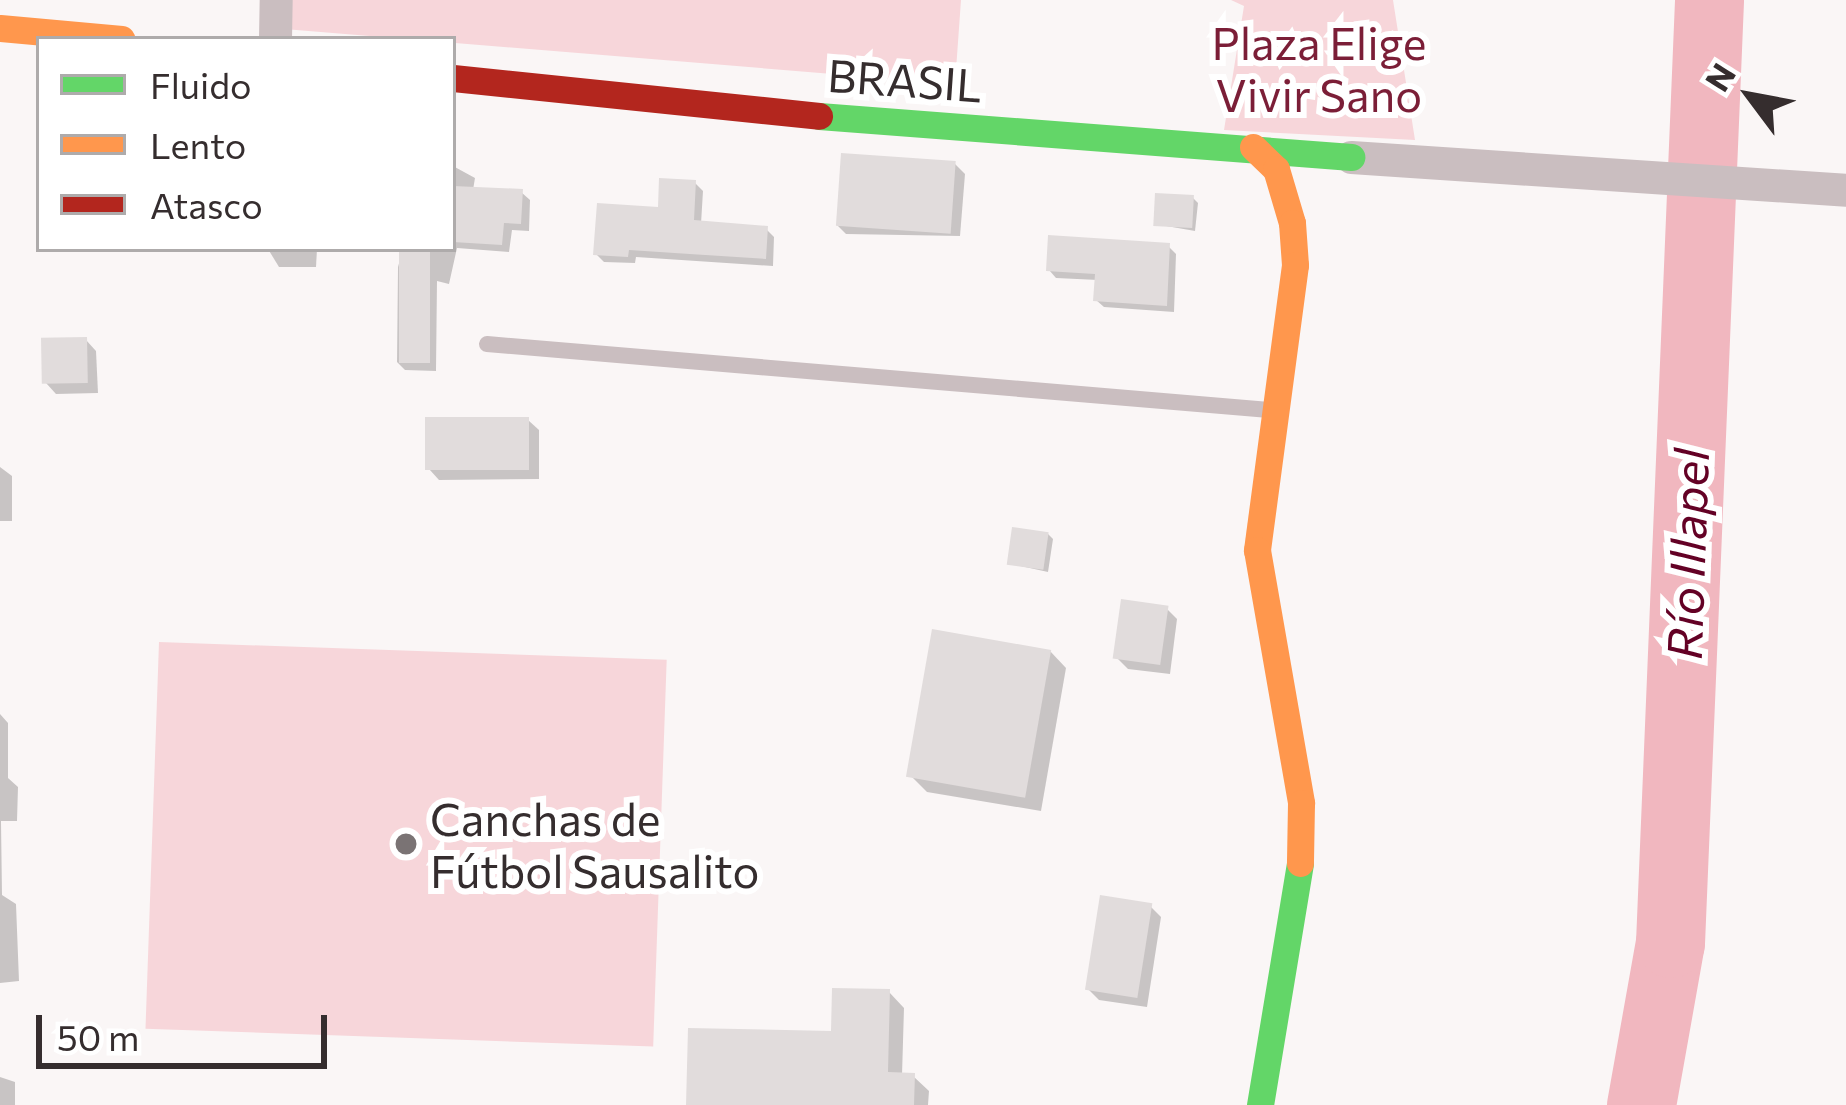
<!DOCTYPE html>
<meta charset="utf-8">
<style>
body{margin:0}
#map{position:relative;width:1846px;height:1105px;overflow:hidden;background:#faf6f6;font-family:Commissioner,sans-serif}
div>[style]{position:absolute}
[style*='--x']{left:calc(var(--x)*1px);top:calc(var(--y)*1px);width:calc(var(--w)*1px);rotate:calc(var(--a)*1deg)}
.green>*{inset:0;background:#f7d6da;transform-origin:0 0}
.shadow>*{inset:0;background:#0003}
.river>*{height:69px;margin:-34.5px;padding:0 34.5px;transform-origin:34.5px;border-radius:34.5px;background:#f1b7bf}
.building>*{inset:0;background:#e1dcdc;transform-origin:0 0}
.lane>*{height:16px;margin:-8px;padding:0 8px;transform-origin:8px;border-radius:8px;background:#cabec0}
.street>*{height:33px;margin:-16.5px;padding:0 16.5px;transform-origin:16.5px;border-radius:16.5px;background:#cabec0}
.fast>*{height:27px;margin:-13.5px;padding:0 13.5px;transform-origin:13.5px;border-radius:13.5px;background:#63d668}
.slow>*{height:27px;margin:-13.5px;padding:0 13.5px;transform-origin:13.5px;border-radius:13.5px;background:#ff974d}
.jam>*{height:27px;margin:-13.5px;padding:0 13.5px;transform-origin:13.5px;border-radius:13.5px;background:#b3261e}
.dots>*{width:33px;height:33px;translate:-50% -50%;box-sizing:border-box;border:6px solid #fff;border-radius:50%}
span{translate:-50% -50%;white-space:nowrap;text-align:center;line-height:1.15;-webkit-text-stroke:12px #fff;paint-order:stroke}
.park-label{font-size:45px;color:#7b1e37}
.street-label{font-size:45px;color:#352d2e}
.poi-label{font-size:45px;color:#352d2e}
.left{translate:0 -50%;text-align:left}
.water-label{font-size:48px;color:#640125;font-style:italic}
.legend{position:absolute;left:36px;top:36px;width:420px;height:216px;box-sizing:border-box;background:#fff;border:3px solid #aeabab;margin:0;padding:15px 21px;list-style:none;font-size:36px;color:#352d2e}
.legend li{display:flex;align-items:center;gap:24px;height:60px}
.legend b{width:60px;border:3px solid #aeabab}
.north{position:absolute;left:1690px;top:36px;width:120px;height:120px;-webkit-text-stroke:9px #fff;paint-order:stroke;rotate:302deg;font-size:33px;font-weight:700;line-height:48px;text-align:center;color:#352d2e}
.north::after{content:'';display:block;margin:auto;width:42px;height:54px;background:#352d2e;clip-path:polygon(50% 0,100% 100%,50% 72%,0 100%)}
.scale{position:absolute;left:36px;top:1015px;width:291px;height:54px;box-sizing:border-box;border:6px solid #352d2e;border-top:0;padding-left:15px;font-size:36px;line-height:42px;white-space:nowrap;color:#352d2e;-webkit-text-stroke:9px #fff;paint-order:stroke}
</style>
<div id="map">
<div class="green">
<i style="clip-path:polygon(285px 0,961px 0,955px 84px,284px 29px)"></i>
<i style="clip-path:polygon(1231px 0,1393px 0,1415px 140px,1224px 130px,1244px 6px)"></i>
<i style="left:159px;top:642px;width:508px;height:387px;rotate:2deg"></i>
</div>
<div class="shadow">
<i style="clip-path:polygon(955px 164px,965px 174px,960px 236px,846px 234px,837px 225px)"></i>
<i style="clip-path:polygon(453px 166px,475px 178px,473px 190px,521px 192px,530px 200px,529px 231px,512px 230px,509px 252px,457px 248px,449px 284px,437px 281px,436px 371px,405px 370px,397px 362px,398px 267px,403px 249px,453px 249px)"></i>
<i style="clip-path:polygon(695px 183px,703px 191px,701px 224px,766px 229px,774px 237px,773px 266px,636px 257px,635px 263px,604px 262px,596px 254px)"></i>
<i style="clip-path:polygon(1193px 198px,1198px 203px,1195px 231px,1155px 224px)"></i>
<i style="clip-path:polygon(1168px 246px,1176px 254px,1174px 312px,1104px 307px,1096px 300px,1098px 280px,1056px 278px,1049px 270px)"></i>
<i style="clip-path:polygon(268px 249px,317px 249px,316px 267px,279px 267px)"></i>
<i style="clip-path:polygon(86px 340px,96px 351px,98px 393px,56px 394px,46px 383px)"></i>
<i style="clip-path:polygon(528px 420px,539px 430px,539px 479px,439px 480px,429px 469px)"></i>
<i style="clip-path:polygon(0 467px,12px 476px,12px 521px,0 521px)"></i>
<i style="clip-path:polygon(1048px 534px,1053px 539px,1048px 572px,1011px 564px)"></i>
<i style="clip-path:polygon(1166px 608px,1177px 619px,1170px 674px,1128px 669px,1117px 658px)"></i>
<i style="clip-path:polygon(1050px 651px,1066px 668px,1041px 811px,927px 792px,911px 776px)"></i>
<i style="clip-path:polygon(0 714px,8px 723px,8px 778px,18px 787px,17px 821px,1px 821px,2px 895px,16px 904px,19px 981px,0 983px)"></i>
<i style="clip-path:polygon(1150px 906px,1161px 917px,1147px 1007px,1099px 1000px,1088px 989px)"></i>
<i style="clip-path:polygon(889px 992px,904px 1008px,902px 1076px,913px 1076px,929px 1091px,928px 1105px,689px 1105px,834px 1034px)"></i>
<i style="clip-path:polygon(0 1077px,15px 1082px,15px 1105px,0 1105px)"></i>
</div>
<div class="river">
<i style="--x:1641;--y:1105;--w:165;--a:-79.9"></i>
<i style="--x:1670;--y:943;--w:944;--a:-87.63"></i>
</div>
<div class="building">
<i style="left:841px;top:153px;width:115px;height:73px;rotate:4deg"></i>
<i style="clip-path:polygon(659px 178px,696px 180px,694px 220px,768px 226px,766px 259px,629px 250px,628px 257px,593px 255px,597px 203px,658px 207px)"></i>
<i style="clip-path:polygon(453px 186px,523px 189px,521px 224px,504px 223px,502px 245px,453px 242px)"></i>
<i style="left:1155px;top:193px;width:39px;height:33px;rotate:3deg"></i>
<i style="clip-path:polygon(1048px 235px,1170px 243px,1167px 306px,1093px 301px,1095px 274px,1046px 271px)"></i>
<i style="left:399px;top:249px;width:31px;height:114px"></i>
<i style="left:87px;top:337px;width:46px;height:46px;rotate:89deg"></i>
<i style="left:425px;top:417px;width:104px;height:53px"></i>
<i style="left:1012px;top:527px;width:37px;height:38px;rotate:8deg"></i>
<i style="left:1121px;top:599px;width:48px;height:60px;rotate:8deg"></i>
<i style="left:932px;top:629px;width:121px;height:150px;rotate:10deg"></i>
<i style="left:1100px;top:895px;width:53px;height:96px;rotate:9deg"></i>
<i style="clip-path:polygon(832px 988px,890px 989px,888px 1072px,915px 1073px,914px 1105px,686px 1105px,688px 1028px,831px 1031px)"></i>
</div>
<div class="lane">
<i style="--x:487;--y:344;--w:785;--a:4.82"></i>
</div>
<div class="street">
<i style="--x:275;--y:39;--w:39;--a:-89"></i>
<i style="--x:1351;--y:157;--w:496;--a:3.8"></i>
</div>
<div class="fast">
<i style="--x:819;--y:116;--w:534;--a:4.41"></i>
<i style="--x:1260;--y:1105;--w:245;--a:-80.6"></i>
</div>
<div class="slow">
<i style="--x:0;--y:28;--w:122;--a:5.2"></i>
<i style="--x:1253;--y:147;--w:32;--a:44"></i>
<i style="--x:1276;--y:169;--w:56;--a:73.5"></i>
<i style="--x:1292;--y:223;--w:42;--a:85.9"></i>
<i style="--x:1295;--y:265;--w:288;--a:97.6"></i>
<i style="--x:1257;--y:550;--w:257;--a:80.1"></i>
<i style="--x:1301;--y:803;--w:60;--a:91"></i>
</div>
<div class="jam">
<i style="--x:453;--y:78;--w:368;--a:5.9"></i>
</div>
<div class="dots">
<i style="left:406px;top:844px;background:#7a7374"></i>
</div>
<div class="park-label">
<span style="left:1319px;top:68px">Plaza Elige<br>Vivir Sano</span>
</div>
<div class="street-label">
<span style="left:905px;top:79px;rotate:4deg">BRASIL</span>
</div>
<div class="poi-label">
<span class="left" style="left:430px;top:844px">Canchas de<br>Fútbol Sausalito</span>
</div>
<div class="water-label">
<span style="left:1686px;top:554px;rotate:-88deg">Río Illapel</span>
</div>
<ul class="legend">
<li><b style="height:15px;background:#63d668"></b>Fluido</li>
<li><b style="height:15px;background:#ff974d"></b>Lento</li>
<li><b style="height:15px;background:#b3261e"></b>Atasco</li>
</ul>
<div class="north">N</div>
<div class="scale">50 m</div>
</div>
